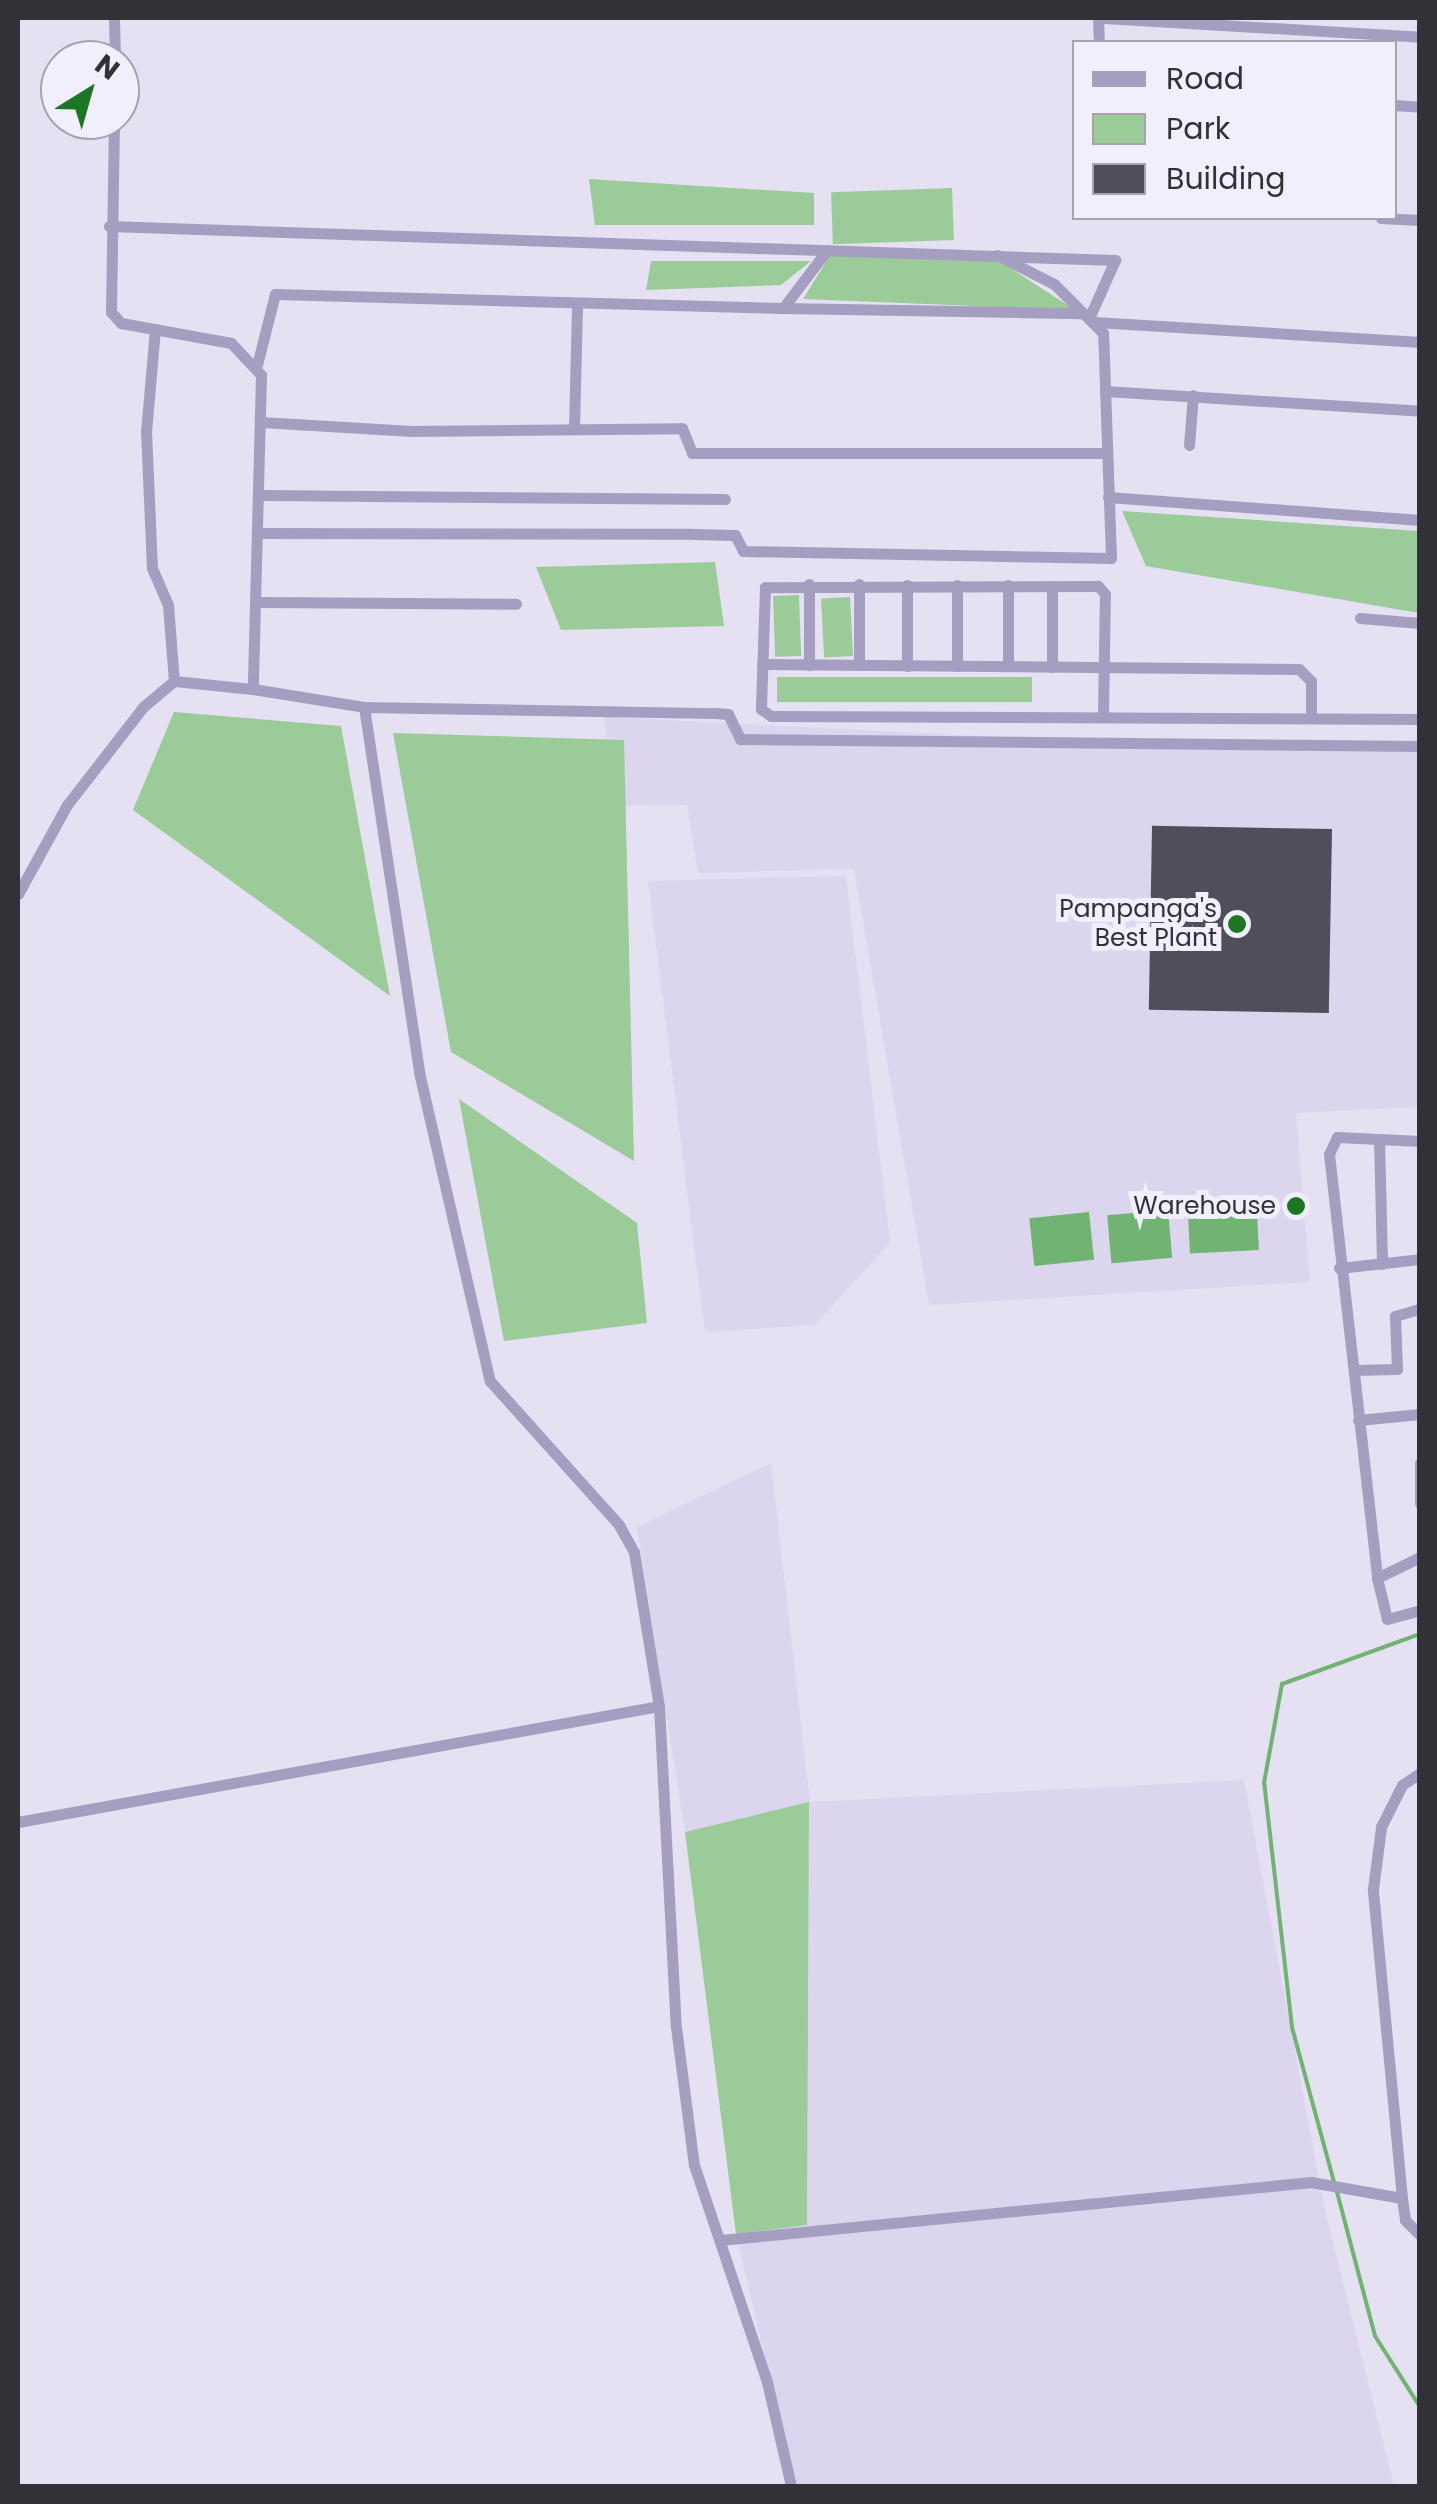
<!DOCTYPE html>
<style>
body{margin:0}
#map{position:relative;width:1437px;height:2504px;overflow:hidden;background:#e5e1f2;font-family:Poppins,sans-serif}
div>[style]{position:absolute}
[style*='--x']{left:calc(var(--x)*1px);top:calc(var(--y)*1px);width:calc(var(--w)*1px);rotate:calc(var(--a)*1deg)}
.built>*{inset:0;background:#dbd5ed}
.green>*{inset:0;background:#9acb99;transform-origin:0 0}
.water>*{inset:0;background:#71b372;transform-origin:0 0}
.stream>*{height:4px;margin:-2px;padding:0 2px;transform-origin:2px;border-radius:2px;background:#71b372}
.building>*{inset:0;background:#514e5c;transform-origin:0 0}
.street>*{height:11px;margin:-5.5px;padding:0 5.5px;transform-origin:5.5px;border-radius:5.5px;background:#a69ec1}
.dots>*{width:28px;height:28px;translate:-50% -50%;box-sizing:border-box;border:5px solid #f2effd;border-radius:50%}
span{translate:-50% -50%;white-space:nowrap;text-align:center;line-height:1.15;-webkit-text-stroke:10px #f2effd;paint-order:stroke}
.poi-label{font-size:25px;color:#333138}
.right{translate:-100% -50%;text-align:right}
.frame{position:absolute;inset:0;border:20px solid #333138;pointer-events:none}
.legend{position:absolute;left:1072px;top:40px;width:325px;height:180px;box-sizing:border-box;background:#f2effd;border:2px solid #a6a3ae;margin:0;padding:12px 18px;list-style:none;font-size:30px;color:#333138}
.legend li{display:flex;align-items:center;gap:20px;height:50px}
.legend b{width:50px;border:2px solid #a6a3ae}
.north{position:absolute;left:40px;top:40px;width:100px;height:100px;box-sizing:border-box;background:#f2effd;border:2px solid #a6a3ae;border-radius:50%;rotate:37deg;font-size:28px;font-weight:700;line-height:40px;text-align:center;color:#333138}
.north::after{content:'';display:block;margin:auto;width:35px;height:45px;background:#1c7725;clip-path:polygon(50% 0,100% 100%,50% 72%,0 100%)}
</style>
<div id="map">
<div class="built">
<i style="clip-path:polygon(605px 717px,1176px 746px,1419px 746px,1419px 1107px,1296px 1113px,1310px 1282px,929px 1305px,854px 869px,698px 873px,687px 805px,613px 806px)"></i>
<i style="clip-path:polygon(846px 876px,890px 1242px,815px 1325px,705px 1332px,648px 881px)"></i>
<i style="clip-path:polygon(771px 1463px,810px 1802px,1244px 1780px,1325px 2211px,1394px 2486px,795px 2486px,736px 2234px,807px 2224px,809px 1803px,685px 1832px,637px 1527px)"></i>
</div>
<div class="green">
<i style="clip-path:polygon(589px 179px,814px 193px,814px 225px,595px 225px)"></i>
<i style="left:952px;top:188px;width:52px;height:121px;rotate:88deg"></i>
<i style="clip-path:polygon(831px 254px,998px 260px,1075px 310px,803px 299px)"></i>
<i style="clip-path:polygon(651px 261px,811px 261px,781px 285px,646px 290px)"></i>
<i style="clip-path:polygon(1122px 511px,1419px 531px,1419px 613px,1146px 566px)"></i>
<i style="clip-path:polygon(715px 562px,724px 626px,561px 630px,536px 567px)"></i>
<i style="left:799px;top:595px;width:61px;height:26px;rotate:88deg"></i>
<i style="left:850px;top:597px;width:59px;height:29px;rotate:87deg"></i>
<i style="left:777px;top:677px;width:255px;height:25px"></i>
<i style="clip-path:polygon(174px 712px,341px 726px,390px 996px,133px 810px)"></i>
<i style="clip-path:polygon(393px 733px,624px 740px,634px 1161px,451px 1052px)"></i>
<i style="clip-path:polygon(459px 1099px,637px 1223px,647px 1323px,504px 1341px)"></i>
<i style="clip-path:polygon(809px 1802px,807px 2225px,736px 2234px,685px 1832px)"></i>
</div>
<div class="water">
<i style="left:1168px;top:1210px;width:48px;height:61px;rotate:85deg"></i>
<i style="left:1089px;top:1212px;width:48px;height:60px;rotate:84deg"></i>
<i style="left:1257px;top:1213px;width:37px;height:69px;rotate:87deg"></i>
</div>
<div class="stream">
<i style="--x:1334;--y:2182;--w:161;--a:-105.2"></i>
<i style="--x:1292;--y:2027;--w:246;--a:-96.5"></i>
<i style="--x:1264;--y:1783;--w:101;--a:-79.7"></i>
<i style="--x:1282;--y:1684;--w:147;--a:-19.9"></i>
<i style="--x:1337;--y:2192;--w:149;--a:75.2"></i>
<i style="--x:1375;--y:2336;--w:84;--a:57.6"></i>
</div>
<div class="building">
<i style="left:1332px;top:829px;width:184px;height:180px;rotate:91deg"></i>
</div>
<div class="street">
<i style="--x:114;--y:18;--w:42;--a:88.6"></i>
<i style="--x:1098;--y:18;--w:24;--a:88"></i>
<i style="--x:1104;--y:18;--w:317;--a:3.4"></i>
<i style="--x:1394;--y:105;--w:26;--a:4"></i>
<i style="--x:114;--y:120;--w:192;--a:90.9"></i>
<i style="--x:111;--y:312;--w:15;--a:48"></i>
<i style="--x:121;--y:323;--w:112;--a:10.3"></i>
<i style="--x:231;--y:343;--w:44;--a:46.8"></i>
<i style="--x:261;--y:375;--w:314;--a:91.5"></i>
<i style="--x:253;--y:689;--w:112;--a:9.2"></i>
<i style="--x:364;--y:707;--w:369;--a:81.4"></i>
<i style="--x:419;--y:1072;--w:317;--a:77.1"></i>
<i style="--x:490;--y:1381;--w:193;--a:48.1"></i>
<i style="--x:619;--y:1525;--w:31;--a:61"></i>
<i style="--x:634;--y:1552;--w:156;--a:80.8"></i>
<i style="--x:659;--y:1706;--w:321;--a:87"></i>
<i style="--x:676;--y:2027;--w:139;--a:82.6"></i>
<i style="--x:694;--y:2165;--w:229;--a:71.4"></i>
<i style="--x:767;--y:2382;--w:107;--a:77"></i>
<i style="--x:1381;--y:218;--w:39;--a:3"></i>
<i style="--x:109;--y:226;--w:1007;--a:1.94"></i>
<i style="--x:1115;--y:260;--w:64;--a:114.1"></i>
<i style="--x:783;--y:308;--w:298;--a:1"></i>
<i style="--x:1095;--y:322;--w:326;--a:3.5"></i>
<i style="--x:155;--y:329;--w:102;--a:95"></i>
<i style="--x:146;--y:431;--w:137;--a:87.5"></i>
<i style="--x:152;--y:568;--w:40;--a:66.6"></i>
<i style="--x:168;--y:605;--w:76;--a:85.5"></i>
<i style="--x:257;--y:365;--w:73;--a:-75.8"></i>
<i style="--x:275;--y:294;--w:508;--a:1.58"></i>
<i style="--x:783;--y:308;--w:73;--a:-52.8"></i>
<i style="--x:1105;--y:391;--w:316;--a:3.6"></i>
<i style="--x:261;--y:422;--w:151;--a:3.4"></i>
<i style="--x:412;--y:431;--w:270;--a:-0.6"></i>
<i style="--x:682;--y:428;--w:27;--a:68"></i>
<i style="--x:692;--y:453;--w:413;--a:0"></i>
<i style="--x:574;--y:429;--w:124;--a:-88.6"></i>
<i style="--x:1189;--y:445;--w:50;--a:-85.4"></i>
<i style="--x:261;--y:495;--w:464;--a:0.5"></i>
<i style="--x:1108;--y:497;--w:313;--a:4.2"></i>
<i style="--x:260;--y:533;--w:433;--a:0.1"></i>
<i style="--x:693;--y:534;--w:42;--a:1.4"></i>
<i style="--x:735;--y:535;--w:18;--a:63"></i>
<i style="--x:743;--y:551;--w:368;--a:1.1"></i>
<i style="--x:1111;--y:558;--w:225;--a:-92"></i>
<i style="--x:1103;--y:333;--w:69;--a:-135"></i>
<i style="--x:1054;--y:284;--w:64;--a:-153"></i>
<i style="--x:259;--y:602;--w:257;--a:0.4"></i>
<i style="--x:1360;--y:618;--w:60;--a:4.8"></i>
<i style="--x:762;--y:664;--w:537;--a:0.53"></i>
<i style="--x:1299;--y:669;--w:17;--a:45"></i>
<i style="--x:1311;--y:681;--w:36;--a:90"></i>
<i style="--x:809;--y:665;--w:81;--a:-90"></i>
<i style="--x:859;--y:665;--w:81;--a:-90"></i>
<i style="--x:907;--y:666;--w:81;--a:-90"></i>
<i style="--x:957;--y:666;--w:81;--a:-90"></i>
<i style="--x:1008;--y:666;--w:81;--a:-90"></i>
<i style="--x:1052;--y:667;--w:81;--a:-90"></i>
<i style="--x:364;--y:707;--w:351;--a:1"></i>
<i style="--x:715;--y:713;--w:13;--a:4"></i>
<i style="--x:728;--y:714;--w:28;--a:64"></i>
<i style="--x:740;--y:739;--w:680;--a:0.59"></i>
<i style="--x:1103;--y:716;--w:122;--a:-89.1"></i>
<i style="--x:1105;--y:594;--w:11;--a:-131"></i>
<i style="--x:1098;--y:586;--w:333;--a:179.8"></i>
<i style="--x:765;--y:587;--w:122;--a:91.9"></i>
<i style="--x:761;--y:709;--w:12;--a:35"></i>
<i style="--x:771;--y:716;--w:649;--a:0.26"></i>
<i style="--x:18;--y:894;--w:102;--a:-61.2"></i>
<i style="--x:67;--y:805;--w:124;--a:-52.2"></i>
<i style="--x:143;--y:707;--w:40;--a:-40"></i>
<i style="--x:174;--y:681;--w:79;--a:5.8"></i>
<i style="--x:1379;--y:1139;--w:125;--a:88.6"></i>
<i style="--x:1420;--y:1141;--w:83;--a:-177.2"></i>
<i style="--x:1337;--y:1137;--w:19;--a:115"></i>
<i style="--x:1329;--y:1154;--w:427;--a:83.5"></i>
<i style="--x:1377;--y:1578;--w:42;--a:76.3"></i>
<i style="--x:1387;--y:1619;--w:34;--a:-15"></i>
<i style="--x:1339;--y:1268;--w:81;--a:-6.3"></i>
<i style="--x:1354;--y:1370;--w:43;--a:-1.3"></i>
<i style="--x:1397;--y:1369;--w:53;--a:-92.2"></i>
<i style="--x:1395;--y:1316;--w:26;--a:-16"></i>
<i style="--x:1358;--y:1420;--w:62;--a:-5.5"></i>
<i style="--x:1420;--y:1463;--w:40;--a:90"></i>
<i style="--x:1377;--y:1578;--w:48;--a:-26"></i>
<i style="--x:18;--y:1822;--w:651;--a:-10.26"></i>
<i style="--x:1402;--y:2198;--w:310;--a:-95.4"></i>
<i style="--x:1373;--y:1889;--w:63;--a:-82.6"></i>
<i style="--x:1381;--y:1827;--w:47;--a:-63.4"></i>
<i style="--x:1402;--y:1785;--w:22;--a:-34"></i>
<i style="--x:720;--y:2240;--w:594;--a:-5.6"></i>
<i style="--x:1311;--y:2182;--w:92;--a:10"></i>
<i style="--x:1402;--y:2198;--w:22;--a:82"></i>
<i style="--x:1405;--y:2220;--w:21;--a:45"></i>
</div>
<div class="dots">
<i style="left:1237px;top:924px;background:#1c7725"></i>
<i style="left:1296px;top:1206px;background:#1c7725"></i>
</div>
<div class="poi-label">
<span class="right" style="left:1217px;top:924px">Pampanga's<br>Best Plant</span>
<span class="right" style="left:1276px;top:1206px">Warehouse</span>
</div>
<div class="frame"></div>
<ul class="legend">
<li><b style="height:12px;background:#a69ec1"></b>Road</li>
<li><b style="height:28px;background:#9acb99"></b>Park</li>
<li><b style="height:28px;background:#514e5c"></b>Building</li>
</ul>
<div class="north">N</div>
</div>
